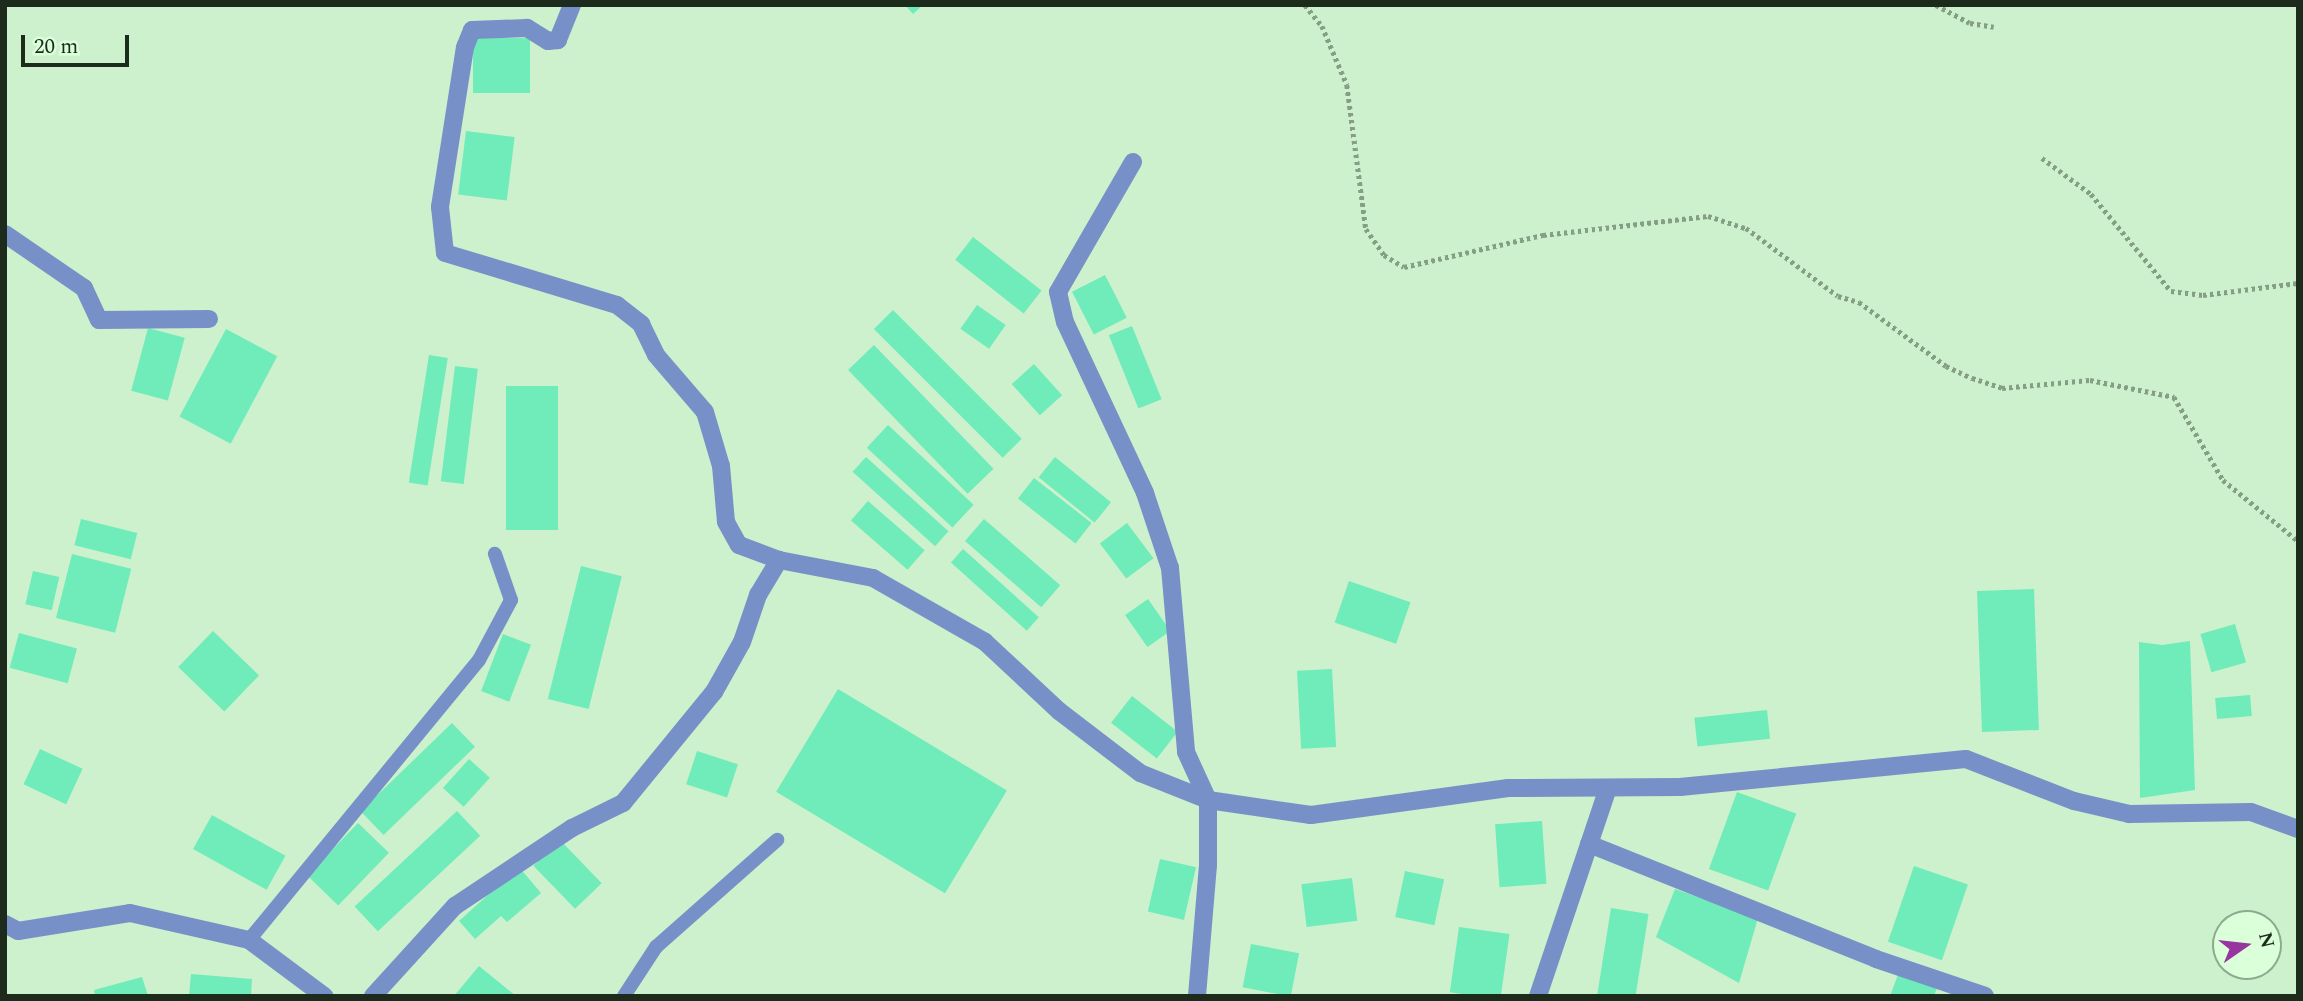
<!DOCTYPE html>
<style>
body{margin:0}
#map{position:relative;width:2303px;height:1001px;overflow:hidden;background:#ccf1cc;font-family:Spectral,serif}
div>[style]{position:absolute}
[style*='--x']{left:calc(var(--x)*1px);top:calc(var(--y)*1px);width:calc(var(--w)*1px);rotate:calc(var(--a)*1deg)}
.building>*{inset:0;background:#6fecba;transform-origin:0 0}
.path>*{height:4.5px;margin-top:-2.25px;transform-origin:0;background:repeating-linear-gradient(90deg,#849f84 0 3.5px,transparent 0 7px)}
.service>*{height:14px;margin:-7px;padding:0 7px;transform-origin:7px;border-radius:7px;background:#7791c8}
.minor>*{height:18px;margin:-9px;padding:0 9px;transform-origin:9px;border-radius:9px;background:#7791c8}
.tertiary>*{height:18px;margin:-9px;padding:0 9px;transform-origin:9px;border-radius:9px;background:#7791c8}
span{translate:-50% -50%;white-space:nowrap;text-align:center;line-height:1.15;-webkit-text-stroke:5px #daffd9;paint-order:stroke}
.frame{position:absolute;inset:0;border:7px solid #1d2b1d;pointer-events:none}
.north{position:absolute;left:2212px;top:910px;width:70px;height:70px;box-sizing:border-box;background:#daffd9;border:2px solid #8eaa8e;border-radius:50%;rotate:76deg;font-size:19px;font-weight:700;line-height:28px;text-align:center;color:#1d2b1d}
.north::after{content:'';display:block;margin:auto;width:24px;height:32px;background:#96369e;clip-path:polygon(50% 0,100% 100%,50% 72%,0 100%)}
.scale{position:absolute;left:21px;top:35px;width:108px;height:32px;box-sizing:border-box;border:4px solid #1d2b1d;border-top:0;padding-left:9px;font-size:21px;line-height:24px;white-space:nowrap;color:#1d2b1d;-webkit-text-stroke:5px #daffd9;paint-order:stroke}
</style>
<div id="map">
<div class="building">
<i style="clip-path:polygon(905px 5px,923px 5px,913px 14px)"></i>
<i style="left:530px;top:38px;width:55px;height:57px;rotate:90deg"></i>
<i style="left:466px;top:131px;width:49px;height:64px;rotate:7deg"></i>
<i style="left:973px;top:237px;width:87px;height:29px;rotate:38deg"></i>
<i style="left:1105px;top:275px;width:48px;height:37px;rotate:63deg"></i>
<i style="left:977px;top:305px;width:35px;height:29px;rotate:35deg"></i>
<i style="left:893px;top:310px;width:182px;height:27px;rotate:45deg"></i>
<i style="left:1132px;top:326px;width:79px;height:25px;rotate:68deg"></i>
<i style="left:148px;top:328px;width:38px;height:65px;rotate:15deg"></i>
<i style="left:226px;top:329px;width:58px;height:99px;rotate:28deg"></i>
<i style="left:874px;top:345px;width:172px;height:36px;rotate:46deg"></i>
<i style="left:429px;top:355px;width:19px;height:129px;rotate:9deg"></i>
<i style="left:1034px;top:364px;width:42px;height:30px;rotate:48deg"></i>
<i style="left:455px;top:366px;width:23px;height:116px;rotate:7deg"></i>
<i style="left:506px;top:386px;width:52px;height:144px"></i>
<i style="left:888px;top:425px;width:117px;height:31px;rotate:43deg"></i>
<i style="left:866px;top:457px;width:111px;height:20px;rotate:42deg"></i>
<i style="left:1055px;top:457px;width:72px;height:26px;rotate:39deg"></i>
<i style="left:1034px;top:478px;width:73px;height:26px;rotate:38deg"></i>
<i style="left:868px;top:501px;width:75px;height:26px;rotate:41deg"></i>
<i style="left:81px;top:519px;width:58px;height:27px;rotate:14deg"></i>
<i style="left:984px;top:519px;width:101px;height:29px;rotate:41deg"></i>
<i style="left:1127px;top:523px;width:44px;height:34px;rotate:53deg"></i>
<i style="left:963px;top:549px;width:102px;height:18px;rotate:42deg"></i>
<i style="left:72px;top:554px;width:61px;height:66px;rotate:14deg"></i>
<i style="left:581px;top:566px;width:42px;height:137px;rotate:14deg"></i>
<i style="left:33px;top:571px;width:27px;height:34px;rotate:13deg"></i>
<i style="left:1349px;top:581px;width:65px;height:44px;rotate:19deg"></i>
<i style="left:2034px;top:589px;width:141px;height:57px;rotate:88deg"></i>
<i style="left:1148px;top:599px;width:39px;height:28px;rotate:55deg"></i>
<i style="left:2235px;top:624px;width:40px;height:36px;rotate:74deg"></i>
<i style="left:213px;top:631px;width:64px;height:50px;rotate:44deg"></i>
<i style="left:19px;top:633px;width:60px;height:36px;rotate:15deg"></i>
<i style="left:503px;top:634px;width:30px;height:61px;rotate:21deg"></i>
<i style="clip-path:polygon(2190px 641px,2195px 790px,2140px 798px,2139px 642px,2162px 645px)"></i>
<i style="left:1332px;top:669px;width:78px;height:35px;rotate:87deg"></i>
<i style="left:838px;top:689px;width:197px;height:120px;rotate:31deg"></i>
<i style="left:2250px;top:695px;width:21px;height:35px;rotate:85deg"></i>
<i style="left:1132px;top:696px;width:58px;height:34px;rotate:38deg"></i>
<i style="left:1767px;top:710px;width:29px;height:73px;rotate:84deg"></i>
<i style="left:452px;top:723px;width:33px;height:127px;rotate:46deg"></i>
<i style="left:40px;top:749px;width:47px;height:39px;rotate:25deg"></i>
<i style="left:697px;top:751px;width:43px;height:35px;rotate:18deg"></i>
<i style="left:469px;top:759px;width:28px;height:39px;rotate:42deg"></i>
<i style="left:1737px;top:792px;width:63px;height:82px;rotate:20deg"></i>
<i style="left:457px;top:811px;width:34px;height:140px;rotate:47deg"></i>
<i style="left:212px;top:815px;width:84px;height:39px;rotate:29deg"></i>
<i style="left:1542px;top:821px;width:63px;height:47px;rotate:86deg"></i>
<i style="left:358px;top:823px;width:43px;height:73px;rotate:44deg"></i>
<i style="left:560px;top:840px;width:60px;height:37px;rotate:46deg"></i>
<i style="left:1160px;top:859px;width:37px;height:54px;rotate:13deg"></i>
<i style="left:1914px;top:866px;width:57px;height:80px;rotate:19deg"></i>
<i style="clip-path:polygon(519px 867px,541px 893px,507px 922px,501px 916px,475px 939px,459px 921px)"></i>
<i style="left:1405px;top:871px;width:40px;height:47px;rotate:12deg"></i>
<i style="left:1352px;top:878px;width:43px;height:51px;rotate:83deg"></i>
<i style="clip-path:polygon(1675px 889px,1758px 918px,1739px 983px,1656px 937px)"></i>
<i style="left:1611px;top:908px;width:38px;height:89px;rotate:9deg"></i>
<i style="left:1459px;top:927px;width:51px;height:66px;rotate:8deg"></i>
<i style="left:1251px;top:944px;width:49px;height:44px;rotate:11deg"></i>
<i style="clip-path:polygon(479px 966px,516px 996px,454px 996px)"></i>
<i style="clip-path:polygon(1899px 972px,1938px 985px,1934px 996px,1890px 996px)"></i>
<i style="clip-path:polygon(191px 974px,252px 979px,251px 996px,189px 996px)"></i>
<i style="clip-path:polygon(142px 977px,148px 996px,95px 996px,94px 990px)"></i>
</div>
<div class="path">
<i style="--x:1305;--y:5;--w:27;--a:51"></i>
<i style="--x:1322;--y:26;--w:64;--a:67"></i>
<i style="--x:1347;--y:85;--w:145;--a:82.5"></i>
<i style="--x:1366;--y:229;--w:32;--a:55"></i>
<i style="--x:1384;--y:255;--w:23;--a:31"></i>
<i style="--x:1404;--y:267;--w:143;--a:-13"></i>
<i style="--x:1543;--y:235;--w:166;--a:-6.6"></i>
<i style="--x:1708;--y:216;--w:40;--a:18"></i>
<i style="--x:1746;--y:228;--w:114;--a:36.5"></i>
<i style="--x:1838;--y:296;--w:22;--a:16"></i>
<i style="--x:1859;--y:302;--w:108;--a:36.3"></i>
<i style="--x:1946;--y:366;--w:29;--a:25"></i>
<i style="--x:1972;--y:378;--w:32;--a:18"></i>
<i style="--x:2002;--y:388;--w:88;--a:-5.2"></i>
<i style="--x:2090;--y:380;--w:86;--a:11.4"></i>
<i style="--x:2174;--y:397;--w:96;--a:59.4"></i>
<i style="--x:2223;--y:480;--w:97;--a:39.1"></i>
<i style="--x:1936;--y:5;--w:38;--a:28"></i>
<i style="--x:1970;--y:23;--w:24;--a:9"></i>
<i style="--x:2042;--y:158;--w:61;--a:36.3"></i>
<i style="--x:2091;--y:194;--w:126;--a:50.5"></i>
<i style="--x:2171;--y:291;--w:32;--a:7"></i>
<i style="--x:2203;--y:295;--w:96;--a:-7.2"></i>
</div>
<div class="service">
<i style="--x:249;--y:940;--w:362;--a:-50.6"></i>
<i style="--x:479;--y:660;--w:68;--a:-61.9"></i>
<i style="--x:511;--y:600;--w:49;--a:-109.2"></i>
<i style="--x:624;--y:996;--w:59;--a:-56.9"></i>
<i style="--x:656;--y:947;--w:162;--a:-41.5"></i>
</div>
<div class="minor">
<i style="--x:572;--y:5;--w:38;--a:112"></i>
<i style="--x:558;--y:40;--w:10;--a:174"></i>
<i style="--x:548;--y:41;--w:25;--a:-148"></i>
<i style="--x:527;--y:28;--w:55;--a:177.9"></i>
<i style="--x:472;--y:30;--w:18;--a:112"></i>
<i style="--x:465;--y:47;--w:162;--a:98.9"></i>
<i style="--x:440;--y:207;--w:46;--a:83.8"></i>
<i style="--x:445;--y:253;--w:180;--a:16.8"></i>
<i style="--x:617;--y:305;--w:31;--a:38"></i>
<i style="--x:641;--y:324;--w:34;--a:64"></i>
<i style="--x:656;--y:355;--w:75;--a:49.3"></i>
<i style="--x:705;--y:412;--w:56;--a:73.5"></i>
<i style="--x:721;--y:466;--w:56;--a:84.9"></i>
<i style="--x:726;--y:522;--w:26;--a:61"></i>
<i style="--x:739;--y:545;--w:43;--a:20.6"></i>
<i style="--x:779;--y:560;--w:96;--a:10.8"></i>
<i style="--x:873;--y:578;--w:129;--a:29.7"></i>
<i style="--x:985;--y:642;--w:101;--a:43"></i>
<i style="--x:1059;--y:711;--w:102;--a:37.4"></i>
<i style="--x:1140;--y:773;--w:73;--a:21.7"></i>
<i style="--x:1208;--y:800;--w:104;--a:8.3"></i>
<i style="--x:1311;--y:815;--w:199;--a:-7.8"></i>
<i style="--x:1508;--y:788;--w:172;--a:-0.3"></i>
<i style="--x:1680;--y:787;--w:287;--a:-5.6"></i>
<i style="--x:1966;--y:759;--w:116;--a:21.3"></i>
<i style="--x:2074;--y:801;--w:57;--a:13.3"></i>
<i style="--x:2129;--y:814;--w:122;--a:-0.9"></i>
<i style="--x:2251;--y:812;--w:50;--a:19.9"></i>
<i style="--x:1133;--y:162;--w:150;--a:120"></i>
<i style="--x:1058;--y:292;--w:31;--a:77"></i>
<i style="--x:1065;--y:322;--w:189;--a:64.9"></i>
<i style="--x:1145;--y:493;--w:79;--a:71.6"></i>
<i style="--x:1170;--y:568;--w:185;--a:85"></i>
<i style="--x:1186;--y:752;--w:53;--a:65.4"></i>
<i style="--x:1208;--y:800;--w:65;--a:90"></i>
<i style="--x:1208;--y:865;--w:131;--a:94.8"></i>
<i style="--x:5;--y:234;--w:96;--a:34.4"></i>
<i style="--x:84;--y:288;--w:35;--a:65"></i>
<i style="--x:99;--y:320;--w:110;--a:-0.5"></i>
<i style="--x:1589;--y:844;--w:309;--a:21.8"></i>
<i style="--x:1876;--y:959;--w:115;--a:18.7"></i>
<i style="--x:373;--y:996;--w:122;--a:-47.7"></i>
<i style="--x:455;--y:906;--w:141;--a:-33.7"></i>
<i style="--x:572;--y:828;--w:57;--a:-26.1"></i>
<i style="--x:623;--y:803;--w:144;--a:-50.7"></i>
<i style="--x:714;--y:692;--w:57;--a:-60.8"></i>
<i style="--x:742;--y:642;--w:50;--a:-71.2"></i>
<i style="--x:758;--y:595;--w:41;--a:-59"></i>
<i style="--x:1538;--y:996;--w:219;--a:-71.4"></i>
</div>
<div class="tertiary">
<i style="--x:5;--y:924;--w:15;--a:28"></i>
<i style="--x:18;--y:931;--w:113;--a:-9.1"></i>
<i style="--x:130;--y:913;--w:122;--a:12.8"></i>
<i style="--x:249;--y:940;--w:94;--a:36.7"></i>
</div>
<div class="frame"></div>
<div class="north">N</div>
<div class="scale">20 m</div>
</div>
